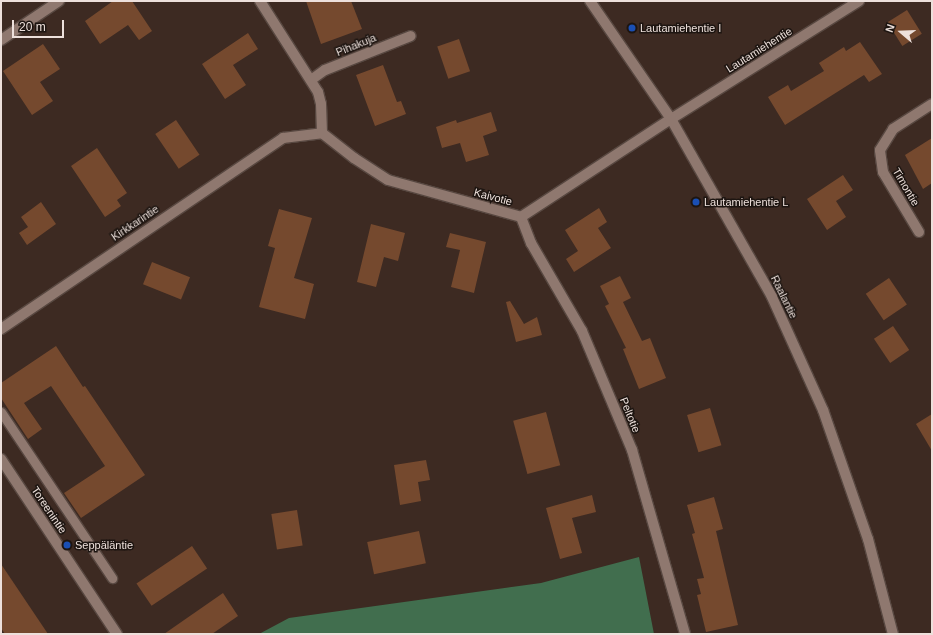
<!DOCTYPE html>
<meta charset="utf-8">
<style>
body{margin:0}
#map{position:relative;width:933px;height:635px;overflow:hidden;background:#3d2a22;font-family:Helvetica,sans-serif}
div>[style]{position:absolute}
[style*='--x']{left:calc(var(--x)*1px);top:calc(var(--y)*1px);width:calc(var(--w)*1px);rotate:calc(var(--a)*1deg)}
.forest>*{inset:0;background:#416e4e}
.building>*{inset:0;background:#75492e;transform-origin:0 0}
.roads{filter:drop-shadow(1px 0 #584841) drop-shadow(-1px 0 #584841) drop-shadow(0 1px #584841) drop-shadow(0 -1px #584841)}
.service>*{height:9px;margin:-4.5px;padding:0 4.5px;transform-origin:4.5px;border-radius:4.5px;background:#8f786f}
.minor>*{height:10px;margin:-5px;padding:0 5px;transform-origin:5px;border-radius:5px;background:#8f786f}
.tertiary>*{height:10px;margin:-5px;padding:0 5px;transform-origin:5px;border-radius:5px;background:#8f786f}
.dots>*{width:11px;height:11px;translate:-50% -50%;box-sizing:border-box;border:2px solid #1d1511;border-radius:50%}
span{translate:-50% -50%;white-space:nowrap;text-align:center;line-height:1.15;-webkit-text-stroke:3px #1d1511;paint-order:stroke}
.poi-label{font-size:11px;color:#ede0db}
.left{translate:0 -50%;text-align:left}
.street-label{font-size:11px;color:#ede0db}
.frame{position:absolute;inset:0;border:2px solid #ede0db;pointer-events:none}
.north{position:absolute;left:881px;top:12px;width:40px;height:40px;-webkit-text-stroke:3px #1d1511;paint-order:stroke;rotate:289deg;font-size:11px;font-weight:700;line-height:16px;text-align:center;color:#ede0db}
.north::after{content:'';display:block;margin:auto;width:14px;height:18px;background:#ede0db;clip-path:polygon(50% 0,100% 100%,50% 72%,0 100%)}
.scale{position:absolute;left:12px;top:20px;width:52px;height:18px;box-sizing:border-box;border:2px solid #ede0db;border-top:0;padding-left:5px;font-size:12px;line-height:14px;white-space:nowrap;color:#ede0db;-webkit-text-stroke:3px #1d1511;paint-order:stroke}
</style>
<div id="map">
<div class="forest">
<i style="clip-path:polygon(639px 557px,654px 634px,259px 634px,289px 618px,541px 583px)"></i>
</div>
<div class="building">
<i style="clip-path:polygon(113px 1px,132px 1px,152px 31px,139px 40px,128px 25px,100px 44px,85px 21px)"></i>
<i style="clip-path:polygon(306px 1px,351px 1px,362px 29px,321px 44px)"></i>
<i style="left:907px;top:10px;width:28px;height:23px;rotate:58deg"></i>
<i style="clip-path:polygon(248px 33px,258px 49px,233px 65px,246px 85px,225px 99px,202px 64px)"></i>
<i style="left:459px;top:39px;width:34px;height:23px;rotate:71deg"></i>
<i style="clip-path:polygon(860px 42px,882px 74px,869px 82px,864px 75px,785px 125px,768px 97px,788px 85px,791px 91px,824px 71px,819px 63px,844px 47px,846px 51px)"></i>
<i style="clip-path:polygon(43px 44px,60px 69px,40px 82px,53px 101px,32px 115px,3px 71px)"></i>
<i style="clip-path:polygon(383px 65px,397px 102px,401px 101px,406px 114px,375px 126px,356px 75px)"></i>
<i style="clip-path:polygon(491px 112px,497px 131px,483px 136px,489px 155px,466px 162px,460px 143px,442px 148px,436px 127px,456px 120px,457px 123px)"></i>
<i style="left:176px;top:120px;width:42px;height:25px;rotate:56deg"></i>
<i style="clip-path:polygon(932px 138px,932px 183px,923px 189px,905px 155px)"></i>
<i style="clip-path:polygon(97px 148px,127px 193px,117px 200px,121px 206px,105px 217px,71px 166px)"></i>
<i style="clip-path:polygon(843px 175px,853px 190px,836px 201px,846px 217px,827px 230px,807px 199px)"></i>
<i style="clip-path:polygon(41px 202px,56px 224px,27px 245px,19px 233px,28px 227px,21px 217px)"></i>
<i style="clip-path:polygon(599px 208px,607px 222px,598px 228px,611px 248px,574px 272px,566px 259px,578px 251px,565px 230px)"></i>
<i style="clip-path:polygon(279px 209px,312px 218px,294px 278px,314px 284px,305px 319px,259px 307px,275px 248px,268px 246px)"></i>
<i style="clip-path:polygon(371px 224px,405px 233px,398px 261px,384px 257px,376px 287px,357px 282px)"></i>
<i style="clip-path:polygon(450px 233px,486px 242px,474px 293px,451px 287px,460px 250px,446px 247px)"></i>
<i style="left:152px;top:262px;width:41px;height:24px;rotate:22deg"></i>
<i style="clip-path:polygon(620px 276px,631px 298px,623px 302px,642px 341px,650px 338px,666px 378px,639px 389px,623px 349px,626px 348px,605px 306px,609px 304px,600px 286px)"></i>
<i style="left:889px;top:278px;width:32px;height:28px;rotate:56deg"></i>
<i style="clip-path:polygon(510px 301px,524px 324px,537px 317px,542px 335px,516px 342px,506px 302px)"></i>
<i style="left:893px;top:326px;width:29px;height:23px;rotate:56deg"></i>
<i style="clip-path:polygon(56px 346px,83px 387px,85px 386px,145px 475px,81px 518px,64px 493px,105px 466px,51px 386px,24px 403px,42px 429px,28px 439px,1px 398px,1px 383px)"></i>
<i style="left:710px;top:408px;width:39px;height:24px;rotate:73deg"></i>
<i style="left:546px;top:412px;width:55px;height:34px;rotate:75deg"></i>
<i style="clip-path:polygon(932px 414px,932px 451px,916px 424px)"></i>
<i style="clip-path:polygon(426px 460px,430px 480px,418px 482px,421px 501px,400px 505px,394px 465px)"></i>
<i style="clip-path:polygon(592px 495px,596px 512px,572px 518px,582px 553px,560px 559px,546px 508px)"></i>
<i style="clip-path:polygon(714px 497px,723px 529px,716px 531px,738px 625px,706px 632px,697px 595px,701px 594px,697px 579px,704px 578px,692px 534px,695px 533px,687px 505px)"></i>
<i style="left:297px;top:510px;width:36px;height:26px;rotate:81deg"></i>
<i style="left:419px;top:531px;width:33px;height:53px;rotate:78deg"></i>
<i style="left:192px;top:546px;width:27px;height:67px;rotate:56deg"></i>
<i style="clip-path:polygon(1px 564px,48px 634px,5px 634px,1px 628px)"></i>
<i style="clip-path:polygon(223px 593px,238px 616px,212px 634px,164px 634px)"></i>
</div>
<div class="roads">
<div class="service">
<i style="--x:1;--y:412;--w:200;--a:56.2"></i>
</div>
<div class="minor">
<i style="--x:260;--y:1;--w:108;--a:57.5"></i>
<i style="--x:318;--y:92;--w:12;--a:76"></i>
<i style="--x:321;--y:104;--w:29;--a:88"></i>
<i style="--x:1;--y:40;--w:70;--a:-33.9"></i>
<i style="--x:311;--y:80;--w:17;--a:-36"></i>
<i style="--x:325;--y:70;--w:92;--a:-21.6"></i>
<i style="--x:521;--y:217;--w:28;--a:69"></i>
<i style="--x:531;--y:243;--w:102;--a:59.9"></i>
<i style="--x:582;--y:331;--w:129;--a:67.2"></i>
<i style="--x:632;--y:450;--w:191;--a:73.9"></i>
<i style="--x:919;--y:232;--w:70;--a:-121"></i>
<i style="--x:883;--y:172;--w:22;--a:-98"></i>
<i style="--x:880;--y:150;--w:25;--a:-58"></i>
<i style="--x:893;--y:129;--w:46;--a:-32.7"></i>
<i style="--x:1;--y:329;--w:341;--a:-34.1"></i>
<i style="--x:283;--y:138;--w:39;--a:-7"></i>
<i style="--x:322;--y:133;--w:41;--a:38"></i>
<i style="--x:354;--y:158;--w:40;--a:32.9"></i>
<i style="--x:388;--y:180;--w:138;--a:15.5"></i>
<i style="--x:521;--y:217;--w:179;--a:-33.2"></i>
<i style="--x:671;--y:119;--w:222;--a:-32.1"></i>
</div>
<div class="tertiary">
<i style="--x:590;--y:1;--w:143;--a:55.5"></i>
<i style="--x:671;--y:119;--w:205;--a:60.4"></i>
<i style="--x:772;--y:297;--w:124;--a:65.7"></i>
<i style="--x:823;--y:410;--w:137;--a:70.8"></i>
<i style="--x:868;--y:539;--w:98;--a:75.3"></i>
<i style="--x:1;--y:459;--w:210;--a:56.5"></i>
</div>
</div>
<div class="dots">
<i style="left:632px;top:28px;background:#1a4fb4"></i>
<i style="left:696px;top:202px;background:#1a4fb4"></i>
<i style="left:67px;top:545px;background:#1a4fb4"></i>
</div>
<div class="poi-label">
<span class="left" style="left:640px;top:28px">Lautamiehentie I</span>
<span class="left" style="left:704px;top:202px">Lautamiehentie L</span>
<span class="left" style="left:75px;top:545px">Seppäläntie</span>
</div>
<div class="street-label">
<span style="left:356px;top:45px;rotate:-22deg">Pihakuja</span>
<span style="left:759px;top:50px;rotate:-32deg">Lautamiehentie</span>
<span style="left:906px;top:187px;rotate:60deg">Timontie</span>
<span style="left:493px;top:197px;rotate:15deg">Kaivotie</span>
<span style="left:135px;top:223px;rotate:-34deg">Kirkkarintie</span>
<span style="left:784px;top:297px;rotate:64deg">Raalantie</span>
<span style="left:630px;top:415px;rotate:68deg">Peltotie</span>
<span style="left:49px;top:510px;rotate:56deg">Toreenintie</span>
</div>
<div class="frame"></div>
<div class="north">N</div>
<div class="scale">20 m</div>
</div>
